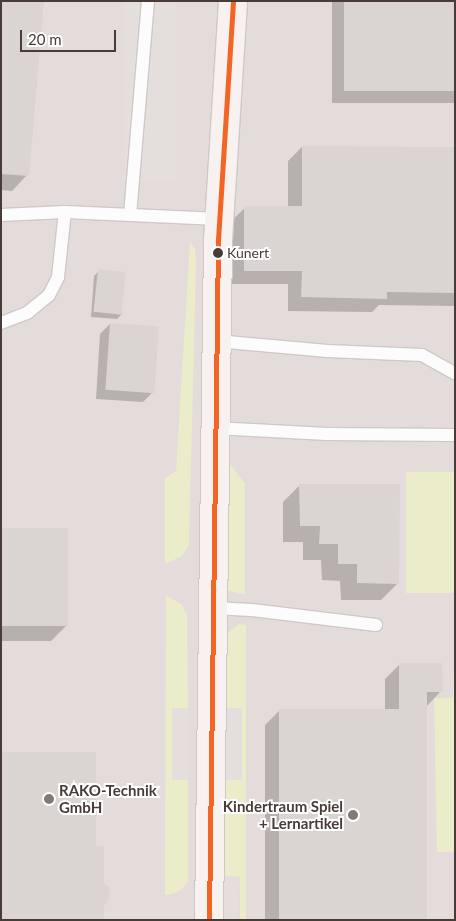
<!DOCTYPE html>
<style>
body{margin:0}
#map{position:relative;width:456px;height:921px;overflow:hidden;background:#f2edeb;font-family:Lato,sans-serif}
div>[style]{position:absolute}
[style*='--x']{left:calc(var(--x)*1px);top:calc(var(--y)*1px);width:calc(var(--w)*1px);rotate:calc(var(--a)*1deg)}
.industrial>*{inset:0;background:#e4dcda;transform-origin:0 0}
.green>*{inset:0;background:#ebecc9;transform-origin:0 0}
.parking>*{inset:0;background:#e4dedc;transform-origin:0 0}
.shadow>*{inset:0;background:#0003;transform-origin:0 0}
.building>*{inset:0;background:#dad4d2;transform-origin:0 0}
.roads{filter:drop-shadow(1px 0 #cec9c7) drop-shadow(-1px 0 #cec9c7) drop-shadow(0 1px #cec9c7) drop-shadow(0 -1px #cec9c7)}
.lane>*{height:12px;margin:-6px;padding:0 6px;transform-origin:6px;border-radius:6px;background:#fdfcfc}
.secondary>*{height:28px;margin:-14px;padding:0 14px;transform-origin:14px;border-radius:14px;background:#f7f2ef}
.bus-1>*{height:5px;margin:-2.5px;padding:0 2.5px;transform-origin:2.5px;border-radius:2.5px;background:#f26522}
.dots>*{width:14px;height:14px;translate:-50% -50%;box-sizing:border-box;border:2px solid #fff;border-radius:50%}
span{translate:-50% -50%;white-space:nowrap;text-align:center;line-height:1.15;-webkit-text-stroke:4px #fff;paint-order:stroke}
.bus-label{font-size:14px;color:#493b36}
.left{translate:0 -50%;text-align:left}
.poi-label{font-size:15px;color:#493b36;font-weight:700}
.right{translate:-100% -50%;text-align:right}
.frame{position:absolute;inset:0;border:2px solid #493b36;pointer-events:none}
.scale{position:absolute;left:20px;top:30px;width:96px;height:22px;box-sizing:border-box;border:2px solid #493b36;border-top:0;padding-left:6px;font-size:15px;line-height:18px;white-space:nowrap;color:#493b36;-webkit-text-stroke:4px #fff;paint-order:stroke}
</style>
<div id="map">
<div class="industrial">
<i style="left:1px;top:1px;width:454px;height:919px"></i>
</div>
<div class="green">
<i style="clip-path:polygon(190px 242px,195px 249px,196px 262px,189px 545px,182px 556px,165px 564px,165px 478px,176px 471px)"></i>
<i style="clip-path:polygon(230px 464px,245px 484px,245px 594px,229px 591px,224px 582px,225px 469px)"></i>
<i style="left:406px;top:472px;width:49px;height:121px"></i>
<i style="clip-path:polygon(166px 595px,181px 604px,187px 614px,188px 708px,172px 709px,173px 779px,188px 780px,188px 881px,183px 888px,173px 894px,165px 895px)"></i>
<i style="clip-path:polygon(455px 622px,455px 852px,437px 852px,434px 698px,453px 698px)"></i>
<i style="clip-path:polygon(239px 624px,246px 625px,246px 920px,240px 920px,240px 877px,225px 876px,224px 780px,241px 779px,242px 709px,225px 708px,224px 636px)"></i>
</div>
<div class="parking">
<i style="left:124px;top:1px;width:52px;height:181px"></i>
<i style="left:172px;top:708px;width:16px;height:72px"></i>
<i style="left:225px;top:708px;width:17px;height:72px"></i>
<i style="left:225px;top:876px;width:15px;height:44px;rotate:4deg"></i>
</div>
<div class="shadow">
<i style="clip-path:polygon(1px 1px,27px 175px,12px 191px,1px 190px)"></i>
<i style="left:332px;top:1px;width:123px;height:102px"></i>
<i style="clip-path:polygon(302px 147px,455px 148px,455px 306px,379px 305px,372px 312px,288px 311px,288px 284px,231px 284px,231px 221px,245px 208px,288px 208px,288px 161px)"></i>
<i style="clip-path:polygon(99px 271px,122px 314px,117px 319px,91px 317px,94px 276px)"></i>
<i style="clip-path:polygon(110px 324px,153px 392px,143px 402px,96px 399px,100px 334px)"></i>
<i style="clip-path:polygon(299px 486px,398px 583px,381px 600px,341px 600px,340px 581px,322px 580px,321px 560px,303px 560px,303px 542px,283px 542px,283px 502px)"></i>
<i style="clip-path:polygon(1px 529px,66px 626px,51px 641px,1px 641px)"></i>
<i style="clip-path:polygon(400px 664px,441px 691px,427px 706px,426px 920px,265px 920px,265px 725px,280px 710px,385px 711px,385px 679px)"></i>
</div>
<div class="building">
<i style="clip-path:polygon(1px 1px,44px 1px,29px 176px,1px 174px)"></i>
<i style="left:344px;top:1px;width:111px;height:90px"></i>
<i style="clip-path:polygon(302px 146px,455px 147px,455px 293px,387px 292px,387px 299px,301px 297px,302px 271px,244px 271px,244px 206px,302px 206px)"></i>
<i style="left:98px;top:269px;width:28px;height:43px;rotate:6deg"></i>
<i style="left:110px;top:323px;width:49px;height:67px;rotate:4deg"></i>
<i style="clip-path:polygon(299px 484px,400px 484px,399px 584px,357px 583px,357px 564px,338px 564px,338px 544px,319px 544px,320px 526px,300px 526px)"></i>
<i style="left:1px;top:528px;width:67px;height:98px"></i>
<i style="clip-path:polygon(399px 663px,442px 663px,443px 692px,427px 692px,427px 920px,279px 920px,279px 709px,399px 709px)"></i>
<i style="clip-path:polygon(1px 752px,96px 752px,96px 846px,104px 846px,104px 883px,110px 888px,109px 900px,104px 905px,104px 920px,1px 920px)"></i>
</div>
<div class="roads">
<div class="lane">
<i style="--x:1;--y:215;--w:64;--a:-2.7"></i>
<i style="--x:65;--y:212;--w:154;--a:2.6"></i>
<i style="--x:130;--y:215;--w:215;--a:-85.2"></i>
<i style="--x:1;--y:323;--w:28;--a:-21"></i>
<i style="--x:27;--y:313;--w:28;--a:-39"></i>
<i style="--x:49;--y:295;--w:20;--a:-63"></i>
<i style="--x:58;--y:277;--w:65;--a:-83.9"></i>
<i style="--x:216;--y:341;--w:112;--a:5.1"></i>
<i style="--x:328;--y:351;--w:94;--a:2.4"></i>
<i style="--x:422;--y:355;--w:38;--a:29"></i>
<i style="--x:215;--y:428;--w:112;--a:3.1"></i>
<i style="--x:327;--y:434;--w:128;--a:0.4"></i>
<i style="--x:213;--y:608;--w:39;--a:3"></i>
<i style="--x:252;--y:610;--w:125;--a:6.9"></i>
</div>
<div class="secondary">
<i style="--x:209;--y:920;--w:680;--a:-89.24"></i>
<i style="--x:218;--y:240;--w:239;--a:-86.4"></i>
</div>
</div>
<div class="bus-1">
<i style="--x:209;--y:920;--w:680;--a:-89.24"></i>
<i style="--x:218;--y:240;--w:239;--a:-86.4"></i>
</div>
<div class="dots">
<i style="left:218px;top:253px;background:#493b36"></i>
<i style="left:49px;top:799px;background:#847975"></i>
<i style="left:353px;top:815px;background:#847975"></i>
</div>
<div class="bus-label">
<span class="left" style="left:227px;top:253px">Kunert</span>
</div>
<div class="poi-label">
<span class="left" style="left:59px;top:799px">RAKO-Technik<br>GmbH</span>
<span class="right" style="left:343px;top:815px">Kindertraum Spiel<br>+ Lernartikel</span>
</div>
<div class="frame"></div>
<div class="scale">20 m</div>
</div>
